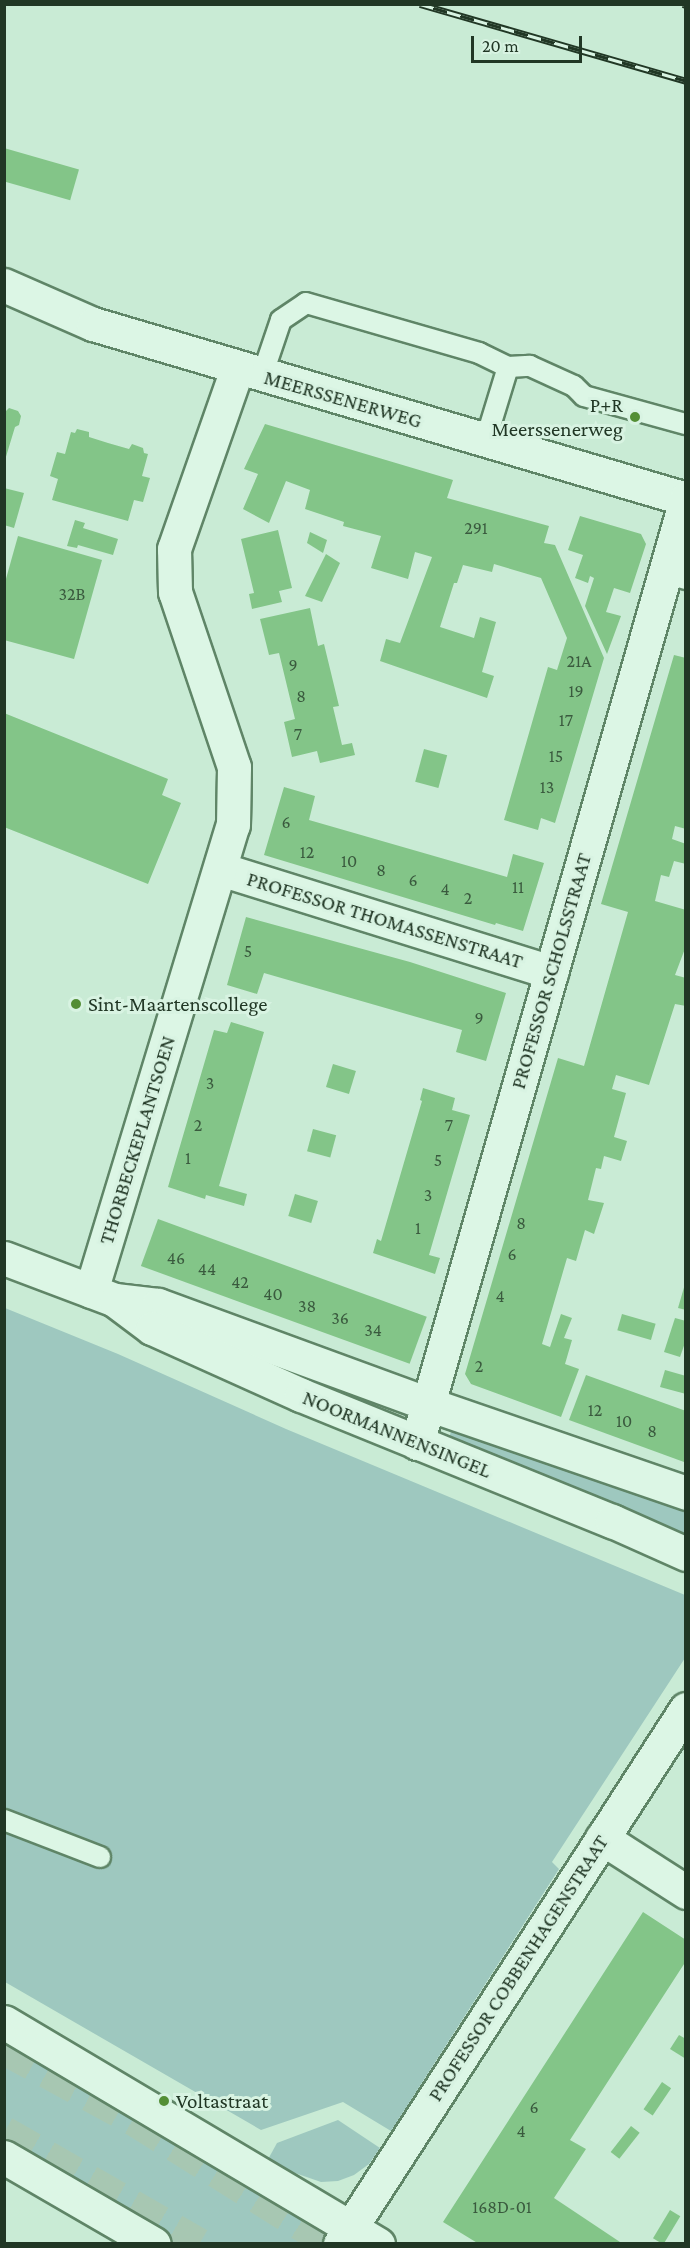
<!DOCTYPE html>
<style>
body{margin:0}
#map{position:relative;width:690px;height:2248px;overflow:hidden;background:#c9ebd5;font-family:"Crimson Pro",serif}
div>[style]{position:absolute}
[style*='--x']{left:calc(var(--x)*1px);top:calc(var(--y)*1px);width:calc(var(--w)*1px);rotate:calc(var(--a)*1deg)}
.green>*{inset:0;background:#9ec8bf}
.building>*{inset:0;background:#83c588;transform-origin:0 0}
.highway-tunnel>*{height:33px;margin-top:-16.5px;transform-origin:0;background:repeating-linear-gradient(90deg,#a7c7b2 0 33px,transparent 0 49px)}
.roads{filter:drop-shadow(2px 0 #5f8567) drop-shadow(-2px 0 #5f8567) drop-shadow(0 2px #5f8567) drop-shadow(0 -2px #5f8567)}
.lane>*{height:20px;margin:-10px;padding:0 10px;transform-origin:10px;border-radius:10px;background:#dcf6e5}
.street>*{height:33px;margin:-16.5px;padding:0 16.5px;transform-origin:16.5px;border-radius:16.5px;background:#dcf6e5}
.rail>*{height:7px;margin-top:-3.5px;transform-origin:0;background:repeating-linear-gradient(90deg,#d8f3e2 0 14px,#213725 0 28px);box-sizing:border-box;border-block:2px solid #213725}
.dots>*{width:16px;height:16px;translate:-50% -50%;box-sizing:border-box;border:3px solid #d8f3e2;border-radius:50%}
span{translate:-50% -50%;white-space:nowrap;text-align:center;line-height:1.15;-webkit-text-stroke:6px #d8f3e2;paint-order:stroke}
.number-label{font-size:18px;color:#3a5a3e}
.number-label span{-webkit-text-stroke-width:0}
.street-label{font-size:21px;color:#213725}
.poi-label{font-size:21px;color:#213725}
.right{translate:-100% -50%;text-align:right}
.left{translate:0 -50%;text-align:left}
.frame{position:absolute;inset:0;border:6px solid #213725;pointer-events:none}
.scale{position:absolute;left:471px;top:36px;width:111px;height:27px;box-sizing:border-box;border:3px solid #213725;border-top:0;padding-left:8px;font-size:18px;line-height:21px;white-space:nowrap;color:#213725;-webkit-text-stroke:4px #d8f3e2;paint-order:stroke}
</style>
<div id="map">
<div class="green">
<i style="clip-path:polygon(5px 1308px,118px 1354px,286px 1429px,685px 1595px,685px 1658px,552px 1862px,559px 1869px,391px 2131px,343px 2102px,261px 2130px,5px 1982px)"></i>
<i style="clip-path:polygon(454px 1422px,685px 1505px,685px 1535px,449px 1438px)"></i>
<i style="clip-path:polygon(5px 2038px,356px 2243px,169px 2243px,5px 2148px)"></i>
<i style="clip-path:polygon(338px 2120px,380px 2148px,369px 2164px,354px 2175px,338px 2181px,321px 2182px,266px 2163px,277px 2143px)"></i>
</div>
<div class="building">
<i style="left:4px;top:148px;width:78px;height:32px;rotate:16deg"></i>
<i style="clip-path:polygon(9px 408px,18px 411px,21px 416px,19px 425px,15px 427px,5px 460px,5px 412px)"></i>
<i style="clip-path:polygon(265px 424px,453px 480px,447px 498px,549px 526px,544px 543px,555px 545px,604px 658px,555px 823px,541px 818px,538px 830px,504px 820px,548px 667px,557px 670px,567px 638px,541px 578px,494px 564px,492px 572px,463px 565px,457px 583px,454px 583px,440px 627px,474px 638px,480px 617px,496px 622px,482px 672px,494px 676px,487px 698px,380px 661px,386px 639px,400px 643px,432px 557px,415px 552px,408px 579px,371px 568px,381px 536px,343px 526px,344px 522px,305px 509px,310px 490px,286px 481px,269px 523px,243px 509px,258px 474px,244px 469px)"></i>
<i style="clip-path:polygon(77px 429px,89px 432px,89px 437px,108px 443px,129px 449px,132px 444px,143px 448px,144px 453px,148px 454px,142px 476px,150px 478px,143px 502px,134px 500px,128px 521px,52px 500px,58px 479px,50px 476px,57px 452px,65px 454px,71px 432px,75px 433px)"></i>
<i style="clip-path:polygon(4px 488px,24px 493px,14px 528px,4px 525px)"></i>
<i style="clip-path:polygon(580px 516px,641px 534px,646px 544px,630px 593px,614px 588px,606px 612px,621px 616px,607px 654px,585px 606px,594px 578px,590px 576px,588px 583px,575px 578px,583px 555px,568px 550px)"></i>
<i style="clip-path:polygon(75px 520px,85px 523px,83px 528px,118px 539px,113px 555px,78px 545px,77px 548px,67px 546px)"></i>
<i style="clip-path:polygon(278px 530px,292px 588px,279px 591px,282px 602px,252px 609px,249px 594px,254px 593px,241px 539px)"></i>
<i style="clip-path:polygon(310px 532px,327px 540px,323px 553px,307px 543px)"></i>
<i style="clip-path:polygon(18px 536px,102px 560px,74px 659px,4px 640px,4px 586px)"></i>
<i style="clip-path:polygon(326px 554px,340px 563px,322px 602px,305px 596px)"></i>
<i style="clip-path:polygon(310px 608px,318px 646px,324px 644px,339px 706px,333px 707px,342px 745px,352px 743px,355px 755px,320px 763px,317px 751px,292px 757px,284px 722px,295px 719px,279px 653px,269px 655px,260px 619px)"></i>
<i style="clip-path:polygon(674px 655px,686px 658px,686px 829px,675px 826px,672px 839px,686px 844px,686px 864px,674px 861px,669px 877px,661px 875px,655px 901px,686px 910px,686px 946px,675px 975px,686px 978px,686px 1006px,675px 1004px,649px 1085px,616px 1075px,612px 1089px,626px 1093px,614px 1137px,627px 1141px,621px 1161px,604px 1156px,601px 1169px,596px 1168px,588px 1200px,604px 1203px,594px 1234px,585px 1230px,576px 1261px,567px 1258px,542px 1344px,550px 1347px,561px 1314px,572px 1318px,564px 1338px,572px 1340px,565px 1364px,579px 1369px,561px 1417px,471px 1384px,465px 1374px,558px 1058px,584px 1066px,628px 912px,601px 904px)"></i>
<i style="clip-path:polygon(4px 713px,168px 779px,162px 795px,181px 803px,148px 884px,4px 827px)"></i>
<i style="left:424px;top:749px;width:24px;height:34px;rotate:15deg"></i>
<i style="clip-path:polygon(284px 787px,315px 796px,309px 820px,507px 877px,513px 854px,544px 863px,523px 931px,496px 923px,495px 925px,264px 855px)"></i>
<i style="clip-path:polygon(246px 917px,410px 962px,506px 993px,486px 1061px,456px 1052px,462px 1030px,264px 973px,257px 994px,227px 985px)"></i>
<i style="clip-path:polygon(231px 1022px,264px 1032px,219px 1186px,247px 1194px,244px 1206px,206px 1195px,205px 1199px,168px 1187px,214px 1030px,227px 1033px)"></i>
<i style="left:333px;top:1064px;width:24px;height:24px;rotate:17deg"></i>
<i style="clip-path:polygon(423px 1088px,455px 1098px,452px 1110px,470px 1115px,429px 1255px,440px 1258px,435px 1274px,373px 1253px,377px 1239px,381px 1241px,422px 1101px,420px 1100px)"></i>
<i style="left:313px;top:1129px;width:24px;height:23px;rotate:15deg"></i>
<i style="left:295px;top:1194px;width:24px;height:23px;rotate:17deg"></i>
<i style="left:158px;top:1219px;width:286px;height:50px;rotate:20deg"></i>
<i style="clip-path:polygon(685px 1284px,686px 1284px,686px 1310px,678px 1308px)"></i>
<i style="left:622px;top:1314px;width:35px;height:17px;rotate:16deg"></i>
<i style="clip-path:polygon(675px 1318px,686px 1321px,686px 1340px,680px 1357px,664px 1352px)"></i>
<i style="clip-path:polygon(665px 1370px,686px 1376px,686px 1394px,660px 1387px)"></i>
<i style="clip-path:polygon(586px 1375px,686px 1411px,684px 1462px,569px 1420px)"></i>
<i style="clip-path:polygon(643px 1912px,686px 1940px,686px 1961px,570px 2140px,586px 2149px,554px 2198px,623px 2244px,479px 2244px,443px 2222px)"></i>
<i style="clip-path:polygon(679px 2035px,686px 2039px,686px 2059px,670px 2049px)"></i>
<i style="left:662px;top:2082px;width:11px;height:33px;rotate:34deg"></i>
<i style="left:631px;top:2126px;width:11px;height:33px;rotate:38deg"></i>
<i style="left:670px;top:2210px;width:12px;height:33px;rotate:31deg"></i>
</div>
<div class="highway-tunnel">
<i style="--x:4;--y:2048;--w:148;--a:28.6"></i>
<i style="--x:134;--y:2119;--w:235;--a:32.1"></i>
<i style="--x:4;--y:2132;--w:225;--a:29.9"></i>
</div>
<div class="roads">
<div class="lane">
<i style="--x:262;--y:376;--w:59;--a:-71.3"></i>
<i style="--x:281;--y:320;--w:30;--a:-34"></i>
<i style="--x:306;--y:303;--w:180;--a:16.1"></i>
<i style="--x:479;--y:353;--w:32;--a:26"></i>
<i style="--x:508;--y:367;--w:22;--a:-3"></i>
<i style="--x:530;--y:366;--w:48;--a:24.4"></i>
<i style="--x:574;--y:386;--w:14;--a:45"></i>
<i style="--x:584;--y:396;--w:106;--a:15.4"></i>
<i style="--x:486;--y:439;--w:75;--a:-73"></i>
<i style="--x:665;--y:573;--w:22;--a:16"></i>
<i style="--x:4;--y:1820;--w:103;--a:21.1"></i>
</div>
<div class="street">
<i style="--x:4;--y:285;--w:97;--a:23.7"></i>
<i style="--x:93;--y:324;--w:618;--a:16.44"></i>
<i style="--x:220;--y:869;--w:347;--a:17.3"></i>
<i style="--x:4;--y:1258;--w:119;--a:20.7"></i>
<i style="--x:115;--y:1300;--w:43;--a:6.6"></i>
<i style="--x:158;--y:1305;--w:288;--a:20.1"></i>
<i style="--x:428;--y:1404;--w:273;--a:19"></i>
<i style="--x:91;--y:1291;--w:487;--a:-73.1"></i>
<i style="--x:233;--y:825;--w:58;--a:-89"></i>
<i style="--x:234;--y:767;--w:185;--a:-108.6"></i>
<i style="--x:175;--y:592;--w:43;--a:-91.3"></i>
<i style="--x:174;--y:549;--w:191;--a:-70.7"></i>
<i style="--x:116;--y:1301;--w:45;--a:36.9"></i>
<i style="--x:152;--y:1328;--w:163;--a:24.2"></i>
<i style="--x:301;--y:1395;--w:336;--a:22.1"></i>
<i style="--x:612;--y:1521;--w:81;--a:24"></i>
<i style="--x:417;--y:1443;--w:982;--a:-74.09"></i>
<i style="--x:602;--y:1838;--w:100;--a:32.7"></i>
<i style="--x:4;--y:2022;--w:435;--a:30.7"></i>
<i style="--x:4;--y:2157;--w:173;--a:30.1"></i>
<i style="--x:340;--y:2244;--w:637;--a:-57.11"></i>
</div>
</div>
<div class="rail">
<i style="--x:420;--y:4;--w:277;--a:16.1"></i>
<i style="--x:683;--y:4;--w:3;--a:18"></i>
</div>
<div class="dots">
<i style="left:635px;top:417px;background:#538e35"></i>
<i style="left:76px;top:1004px;background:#538e35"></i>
<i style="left:164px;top:2101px;background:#538e35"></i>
</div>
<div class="number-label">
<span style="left:476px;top:528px">291</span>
<span style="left:72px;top:594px">32B</span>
<span style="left:579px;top:661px">21A</span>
<span style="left:293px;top:665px">9</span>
<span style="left:576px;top:691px">19</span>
<span style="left:301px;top:696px">8</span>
<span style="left:566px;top:720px">17</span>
<span style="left:298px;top:734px">7</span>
<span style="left:556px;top:756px">15</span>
<span style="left:547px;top:787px">13</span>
<span style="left:286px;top:822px">6</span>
<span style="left:307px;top:852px">12</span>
<span style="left:349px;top:861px">10</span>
<span style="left:381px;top:870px">8</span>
<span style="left:413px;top:880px">6</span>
<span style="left:518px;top:887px">11</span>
<span style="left:445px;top:889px">4</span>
<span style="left:468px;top:898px">2</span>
<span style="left:248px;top:951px">5</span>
<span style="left:479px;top:1018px">9</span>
<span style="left:210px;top:1083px">3</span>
<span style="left:198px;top:1125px">2</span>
<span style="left:449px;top:1125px">7</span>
<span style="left:188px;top:1158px">1</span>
<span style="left:438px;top:1160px">5</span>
<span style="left:428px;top:1195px">3</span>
<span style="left:521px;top:1223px">8</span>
<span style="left:418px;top:1228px">1</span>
<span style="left:512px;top:1254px">6</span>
<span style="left:176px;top:1258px">46</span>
<span style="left:207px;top:1269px">44</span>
<span style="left:240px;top:1282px">42</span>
<span style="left:273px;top:1294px">40</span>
<span style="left:500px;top:1296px">4</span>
<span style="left:307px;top:1306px">38</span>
<span style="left:340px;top:1318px">36</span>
<span style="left:373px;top:1330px">34</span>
<span style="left:479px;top:1366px">2</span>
<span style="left:595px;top:1410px">12</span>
<span style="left:624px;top:1421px">10</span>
<span style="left:652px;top:1431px">8</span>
<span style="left:534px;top:2107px">6</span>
<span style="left:521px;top:2131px">4</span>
<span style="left:502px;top:2207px">168D-01</span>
</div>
<div class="street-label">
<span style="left:343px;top:399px;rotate:16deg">MEERSSENERWEG</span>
<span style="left:385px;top:920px;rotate:17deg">PROFESSOR THOMASSENSTRAAT</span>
<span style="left:551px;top:971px;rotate:-74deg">PROFESSOR SCHOLSSTRAAT</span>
<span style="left:137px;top:1140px;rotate:-73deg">THORBECKEPLANTSOEN</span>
<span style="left:397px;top:1434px;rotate:22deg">NOORMANNENSINGEL</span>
<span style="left:518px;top:1968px;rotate:-57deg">PROFESSOR COBBENHAGENSTRAAT</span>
</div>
<div class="poi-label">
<span class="right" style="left:623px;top:417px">P+R<br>Meerssenerweg</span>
<span class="left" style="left:88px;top:1004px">Sint-Maartenscollege</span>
<span class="left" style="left:176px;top:2101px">Voltastraat</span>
</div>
<div class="frame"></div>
<div class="scale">20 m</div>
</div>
